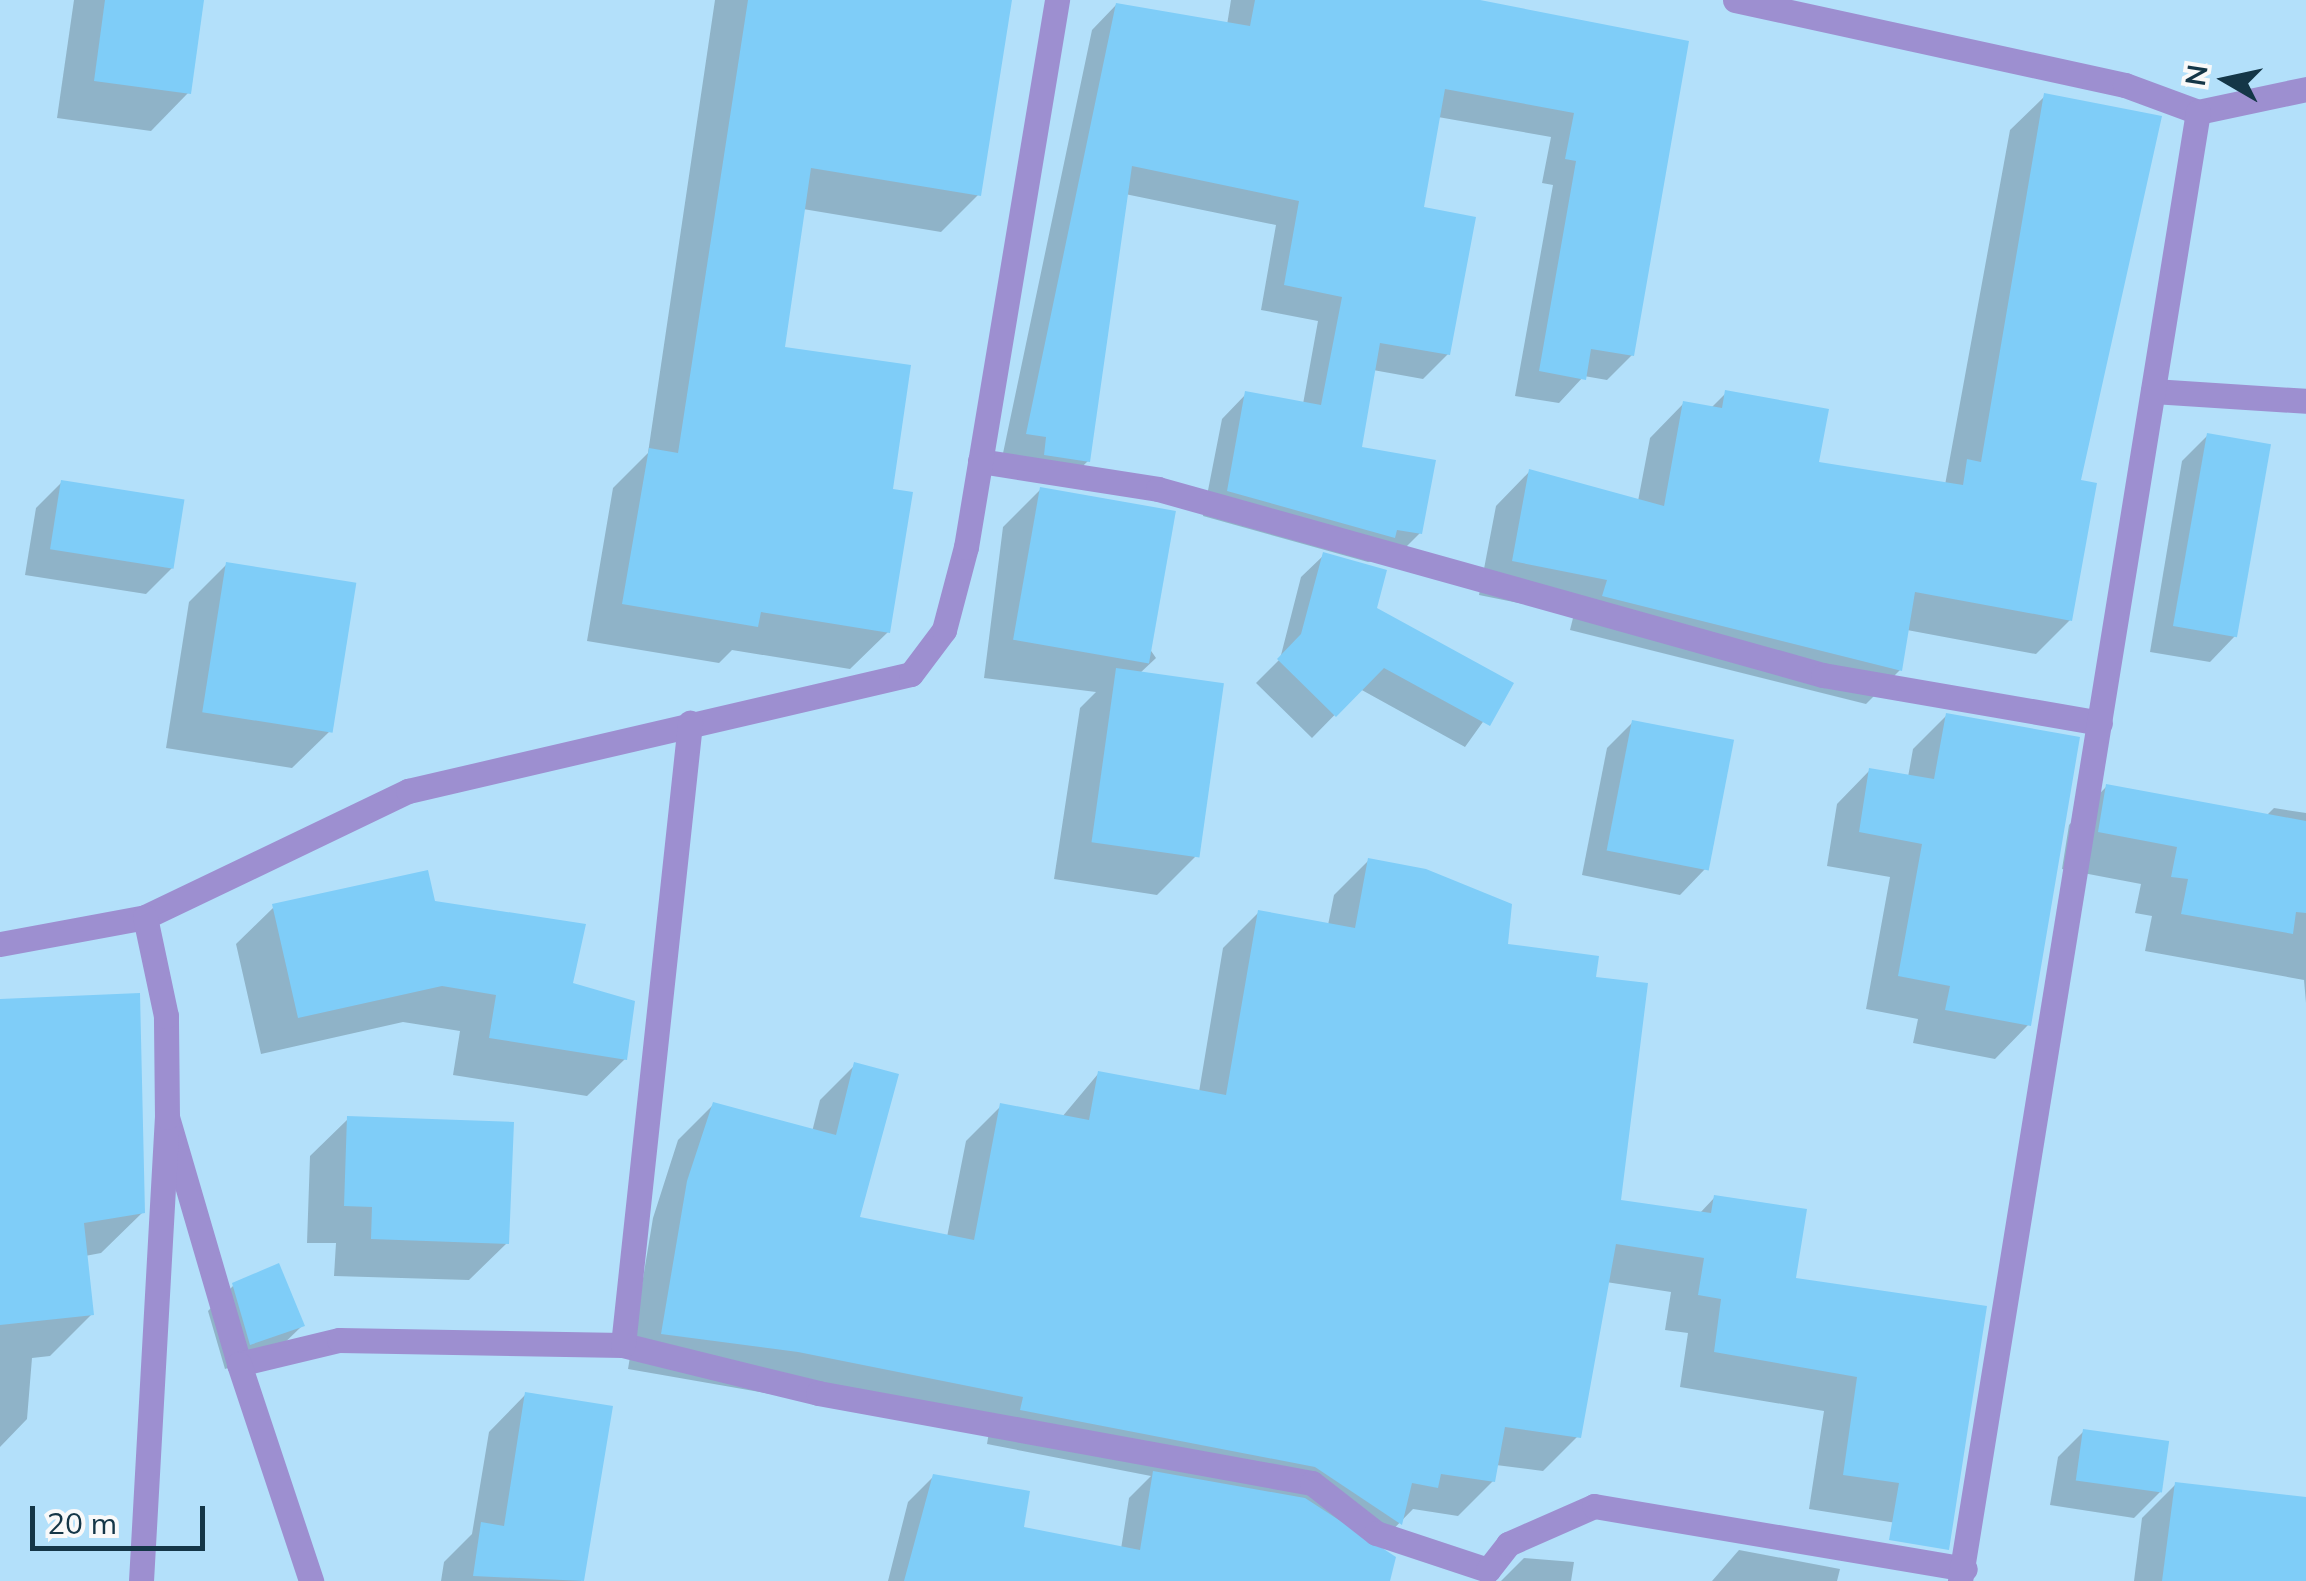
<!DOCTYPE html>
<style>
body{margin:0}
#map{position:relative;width:2306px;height:1581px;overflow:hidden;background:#b3e0fa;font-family:Mulish,sans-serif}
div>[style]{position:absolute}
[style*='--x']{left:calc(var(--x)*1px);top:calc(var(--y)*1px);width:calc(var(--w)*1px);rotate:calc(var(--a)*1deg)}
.shadow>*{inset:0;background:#0003}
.building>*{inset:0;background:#7fcdf8;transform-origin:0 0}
.street>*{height:25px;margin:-12.5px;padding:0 12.5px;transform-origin:12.5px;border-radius:12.5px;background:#9d8fd0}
span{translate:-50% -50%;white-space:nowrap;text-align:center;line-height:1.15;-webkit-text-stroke:10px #f9f9f9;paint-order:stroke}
.north{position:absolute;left:2176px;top:30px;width:100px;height:100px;-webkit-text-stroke:8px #f9f9f9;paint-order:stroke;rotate:279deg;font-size:28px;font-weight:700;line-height:40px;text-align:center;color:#143647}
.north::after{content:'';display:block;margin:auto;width:35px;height:45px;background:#143647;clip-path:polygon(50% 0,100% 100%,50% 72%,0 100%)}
.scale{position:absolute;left:30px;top:1506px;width:175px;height:45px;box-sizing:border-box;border:5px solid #143647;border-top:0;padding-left:12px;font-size:30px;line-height:35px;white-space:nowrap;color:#143647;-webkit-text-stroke:8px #f9f9f9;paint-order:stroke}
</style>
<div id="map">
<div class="shadow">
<i style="clip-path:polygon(74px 0,202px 0,188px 93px,151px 131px,57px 118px)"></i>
<i style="clip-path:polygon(715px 0,1005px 0,978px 195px,941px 232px,803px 209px,783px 349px,890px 491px,888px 632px,850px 669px,732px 650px,719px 663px,587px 641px,613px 488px,648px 453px)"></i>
<i style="clip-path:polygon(1231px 0,1444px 0,1686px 44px,1632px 355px,1607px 380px,1584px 376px,1559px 403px,1515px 396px,1553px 185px,1542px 183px,1551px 137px,1438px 117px,1421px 209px,1448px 354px,1423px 379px,1373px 370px,1359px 449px,1420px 533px,1395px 558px,1368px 562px,1203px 516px,1222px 419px,1246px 394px,1303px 404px,1318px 321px,1261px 310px,1276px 225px,1125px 194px,1088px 461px,1063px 485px,1002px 458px,1092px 30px,1116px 5px,1227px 25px)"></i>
<i style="clip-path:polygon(2045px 96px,2078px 482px,2070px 620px,2036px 654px,1907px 630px,1900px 670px,1866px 704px,1570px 630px,1574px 614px,1479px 595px,1496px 506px,1530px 471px,1638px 501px,1650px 438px,1684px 403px,1710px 409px,1726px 393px,1816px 465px,1945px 485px,2010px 130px)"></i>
<i style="clip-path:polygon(2208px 435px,2235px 636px,2210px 662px,2150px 652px,2182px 461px)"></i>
<i style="clip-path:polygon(62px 482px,172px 568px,146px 594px,25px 575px,36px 508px)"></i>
<i style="clip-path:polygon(1040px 490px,1156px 658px,1139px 674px,1195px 857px,1157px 895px,1054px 879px,1080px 708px,1096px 692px,984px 678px,1003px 527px)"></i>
<i style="clip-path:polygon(1324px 555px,1374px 609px,1510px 684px,1465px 747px,1360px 689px,1312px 738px,1256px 683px,1280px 659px,1301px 577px)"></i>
<i style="clip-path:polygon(226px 565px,330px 731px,292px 768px,166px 748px,189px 602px)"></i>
<i style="clip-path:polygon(1947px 715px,2028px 1025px,1995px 1059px,1913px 1043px,1918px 1019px,1866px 1009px,1890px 877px,1827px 866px,1837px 804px,1870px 770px,1908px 777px,1913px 749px)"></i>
<i style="clip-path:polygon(1633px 722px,1705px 869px,1680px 895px,1582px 875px,1607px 748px)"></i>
<i style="clip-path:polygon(2106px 787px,2266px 816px,2274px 808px,2306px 813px,2306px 1003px,2304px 980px,2145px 951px,2152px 916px,2135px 913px,2141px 884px,2062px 869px,2069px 825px)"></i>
<i style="clip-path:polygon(1369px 860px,1506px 947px,1593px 980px,1618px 1202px,1699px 1214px,1715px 1197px,1794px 1280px,1984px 1308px,1915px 1526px,1809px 1509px,1824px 1411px,1680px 1387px,1688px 1333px,1665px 1330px,1671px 1292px,1606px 1282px,1578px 1436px,1543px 1471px,1496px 1465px,1493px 1481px,1458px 1516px,1413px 1509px,1376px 1547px,1388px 1581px,888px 1581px,908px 1502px,933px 1477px,1021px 1529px,1121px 1549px,1129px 1498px,1151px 1476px,987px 1444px,989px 1432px,628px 1369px,653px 1218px,678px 1140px,713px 1105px,812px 1132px,820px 1100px,855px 1065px,857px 1219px,947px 1237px,966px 1141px,1001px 1106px,1062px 1117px,1098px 1074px,1199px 1092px,1223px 948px,1258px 913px,1328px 925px,1334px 895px)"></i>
<i style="clip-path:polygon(433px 903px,570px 985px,625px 1059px,587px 1096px,453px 1075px,460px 1031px,403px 1022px,261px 1054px,236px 944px,274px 907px)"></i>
<i style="clip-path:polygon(0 1002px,143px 1212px,101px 1253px,85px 1256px,92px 1314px,50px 1356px,32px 1358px,27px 1419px,0 1447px)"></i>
<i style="clip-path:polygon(348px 1119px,507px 1243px,469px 1280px,334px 1276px,336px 1243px,307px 1243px,310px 1156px)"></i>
<i style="clip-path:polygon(234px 1285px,302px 1326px,276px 1351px,225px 1369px,208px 1311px)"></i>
<i style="clip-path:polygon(526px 1394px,610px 1408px,581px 1581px,441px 1581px,444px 1562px,472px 1534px,489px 1432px)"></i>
<i style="clip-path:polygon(2084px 1431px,2160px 1492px,2134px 1518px,2050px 1505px,2058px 1457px)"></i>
<i style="clip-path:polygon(2176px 1484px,2306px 1499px,2306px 1581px,2134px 1581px,2142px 1518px)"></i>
<i style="clip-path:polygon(1739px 1550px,1840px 1569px,1837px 1581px,1712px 1581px)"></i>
<i style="clip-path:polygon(1524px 1558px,1574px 1562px,1571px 1581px,1501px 1581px)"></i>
</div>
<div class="building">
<i style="clip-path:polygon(105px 0,204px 0,191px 94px,94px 81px)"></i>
<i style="clip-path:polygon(748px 0,1012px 0,981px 196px,811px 168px,785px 347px,911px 365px,893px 489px,913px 492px,890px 633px,761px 612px,758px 627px,622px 604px,649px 448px,678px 453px)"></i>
<i style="clip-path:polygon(1255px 0,1480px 0,1689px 41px,1634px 356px,1591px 349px,1586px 380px,1539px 371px,1576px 161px,1565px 159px,1574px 113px,1445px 89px,1424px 207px,1476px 217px,1450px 355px,1380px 343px,1362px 447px,1436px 460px,1422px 534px,1397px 530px,1395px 538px,1227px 491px,1245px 391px,1321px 405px,1342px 297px,1284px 285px,1299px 201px,1132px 166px,1090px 462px,1044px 455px,1046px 437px,1026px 434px,1116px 3px,1250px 26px)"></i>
<i style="clip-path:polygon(2044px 93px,2162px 116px,2081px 480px,2097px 483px,2072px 621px,1915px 592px,1902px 671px,1602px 596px,1607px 580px,1512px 561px,1529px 469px,1664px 506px,1683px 401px,1722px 408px,1725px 390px,1829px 409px,1819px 462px,1963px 485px,1967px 459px,1981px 462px)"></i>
<i style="left:2207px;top:433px;width:65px;height:196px;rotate:10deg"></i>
<i style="left:61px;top:480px;width:125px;height:70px;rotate:9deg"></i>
<i style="left:1040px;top:487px;width:138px;height:155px;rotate:10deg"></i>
<i style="clip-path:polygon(1323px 552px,1387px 570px,1377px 608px,1514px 683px,1490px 726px,1384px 668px,1336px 717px,1277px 659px,1301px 634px)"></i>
<i style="left:226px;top:562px;width:132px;height:152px;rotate:9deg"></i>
<i style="left:1116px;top:668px;width:109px;height:176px;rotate:8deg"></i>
<i style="clip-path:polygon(1946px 713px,2080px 737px,2031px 1026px,1945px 1010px,1950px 986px,1898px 976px,1922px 844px,1859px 832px,1869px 768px,1934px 779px)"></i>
<i style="left:1632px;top:720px;width:104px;height:133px;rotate:11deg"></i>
<i style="clip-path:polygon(2106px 784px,2306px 821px,2306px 913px,2296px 912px,2293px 934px,2181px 914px,2188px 879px,2171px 877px,2177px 847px,2098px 832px)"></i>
<i style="clip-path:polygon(1368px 858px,1426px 869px,1512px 904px,1508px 944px,1599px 956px,1596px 977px,1648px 983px,1621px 1200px,1711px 1213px,1714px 1195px,1807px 1209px,1796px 1278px,1987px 1306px,1949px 1550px,1889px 1540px,1899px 1483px,1843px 1475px,1857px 1377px,1714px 1352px,1721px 1299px,1698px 1295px,1704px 1258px,1616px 1244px,1581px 1438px,1505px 1427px,1495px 1482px,1441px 1474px,1438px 1488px,1412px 1483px,1402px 1525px,1315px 1467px,1020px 1410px,1023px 1397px,798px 1352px,661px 1334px,687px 1181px,713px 1102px,836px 1135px,854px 1062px,899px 1074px,860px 1217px,974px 1240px,1000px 1103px,1089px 1120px,1098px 1071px,1226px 1095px,1258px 910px,1355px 928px)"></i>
<i style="clip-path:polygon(428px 870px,435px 901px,586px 924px,573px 983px,635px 1001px,627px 1060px,489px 1038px,496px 995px,442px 986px,298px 1018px,272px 904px)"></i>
<i style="clip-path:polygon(140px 993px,145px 1213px,84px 1223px,94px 1315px,0 1325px,0 999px)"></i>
<i style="clip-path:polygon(347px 1116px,514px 1122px,509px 1244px,371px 1239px,372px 1207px,344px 1206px)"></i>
<i style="clip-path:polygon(279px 1263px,305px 1326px,250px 1345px,232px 1283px)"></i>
<i style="clip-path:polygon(525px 1392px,613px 1406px,584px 1581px,473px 1576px,481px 1522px,504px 1526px)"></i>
<i style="left:2083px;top:1429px;width:87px;height:52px;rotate:8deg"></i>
<i style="clip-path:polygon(1153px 1471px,1305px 1498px,1396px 1557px,1390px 1581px,904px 1581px,933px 1474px,1030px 1491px,1024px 1527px,1140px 1550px)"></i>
<i style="clip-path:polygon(2175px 1482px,2306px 1497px,2306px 1581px,2162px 1581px)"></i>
</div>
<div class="street">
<i style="--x:1735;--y:0;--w:399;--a:12.3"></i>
<i style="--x:2125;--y:85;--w:78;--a:20.3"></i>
<i style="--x:2198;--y:112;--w:110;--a:-12"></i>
<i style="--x:2153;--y:391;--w:153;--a:3.7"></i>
<i style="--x:980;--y:461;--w:180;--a:8.9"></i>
<i style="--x:1158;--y:489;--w:691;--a:15.63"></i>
<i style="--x:1823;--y:675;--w:281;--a:9.8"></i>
<i style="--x:0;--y:944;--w:147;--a:-10.5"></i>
<i style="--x:145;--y:917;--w:292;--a:-25.6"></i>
<i style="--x:408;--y:791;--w:516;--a:-13.09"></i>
<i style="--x:911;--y:674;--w:55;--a:-53.1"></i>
<i style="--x:944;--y:630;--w:86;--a:-75.2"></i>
<i style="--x:966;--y:547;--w:555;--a:-80.55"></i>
<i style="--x:167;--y:1117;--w:257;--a:73.7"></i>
<i style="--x:239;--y:1364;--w:103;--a:-13.5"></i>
<i style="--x:339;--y:1340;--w:284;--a:1"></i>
<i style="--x:623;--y:1345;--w:201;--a:13.8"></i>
<i style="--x:818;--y:1393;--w:502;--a:10.33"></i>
<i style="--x:1312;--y:1483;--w:81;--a:38"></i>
<i style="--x:1376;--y:1533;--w:118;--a:18.3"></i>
<i style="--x:1488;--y:1570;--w:33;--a:-52"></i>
<i style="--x:1508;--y:1544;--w:94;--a:-23.8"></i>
<i style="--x:1594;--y:1506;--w:376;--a:9.6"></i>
<i style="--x:623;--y:1345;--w:626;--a:-83.85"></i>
<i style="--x:239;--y:1364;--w:229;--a:71.6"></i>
<i style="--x:141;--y:1581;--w:465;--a:-86.8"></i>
<i style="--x:167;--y:1117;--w:101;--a:-90.6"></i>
<i style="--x:166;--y:1016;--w:101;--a:-102"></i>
<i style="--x:1960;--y:1581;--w:1488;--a:-80.8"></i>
</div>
<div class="north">N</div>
<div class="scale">20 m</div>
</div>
